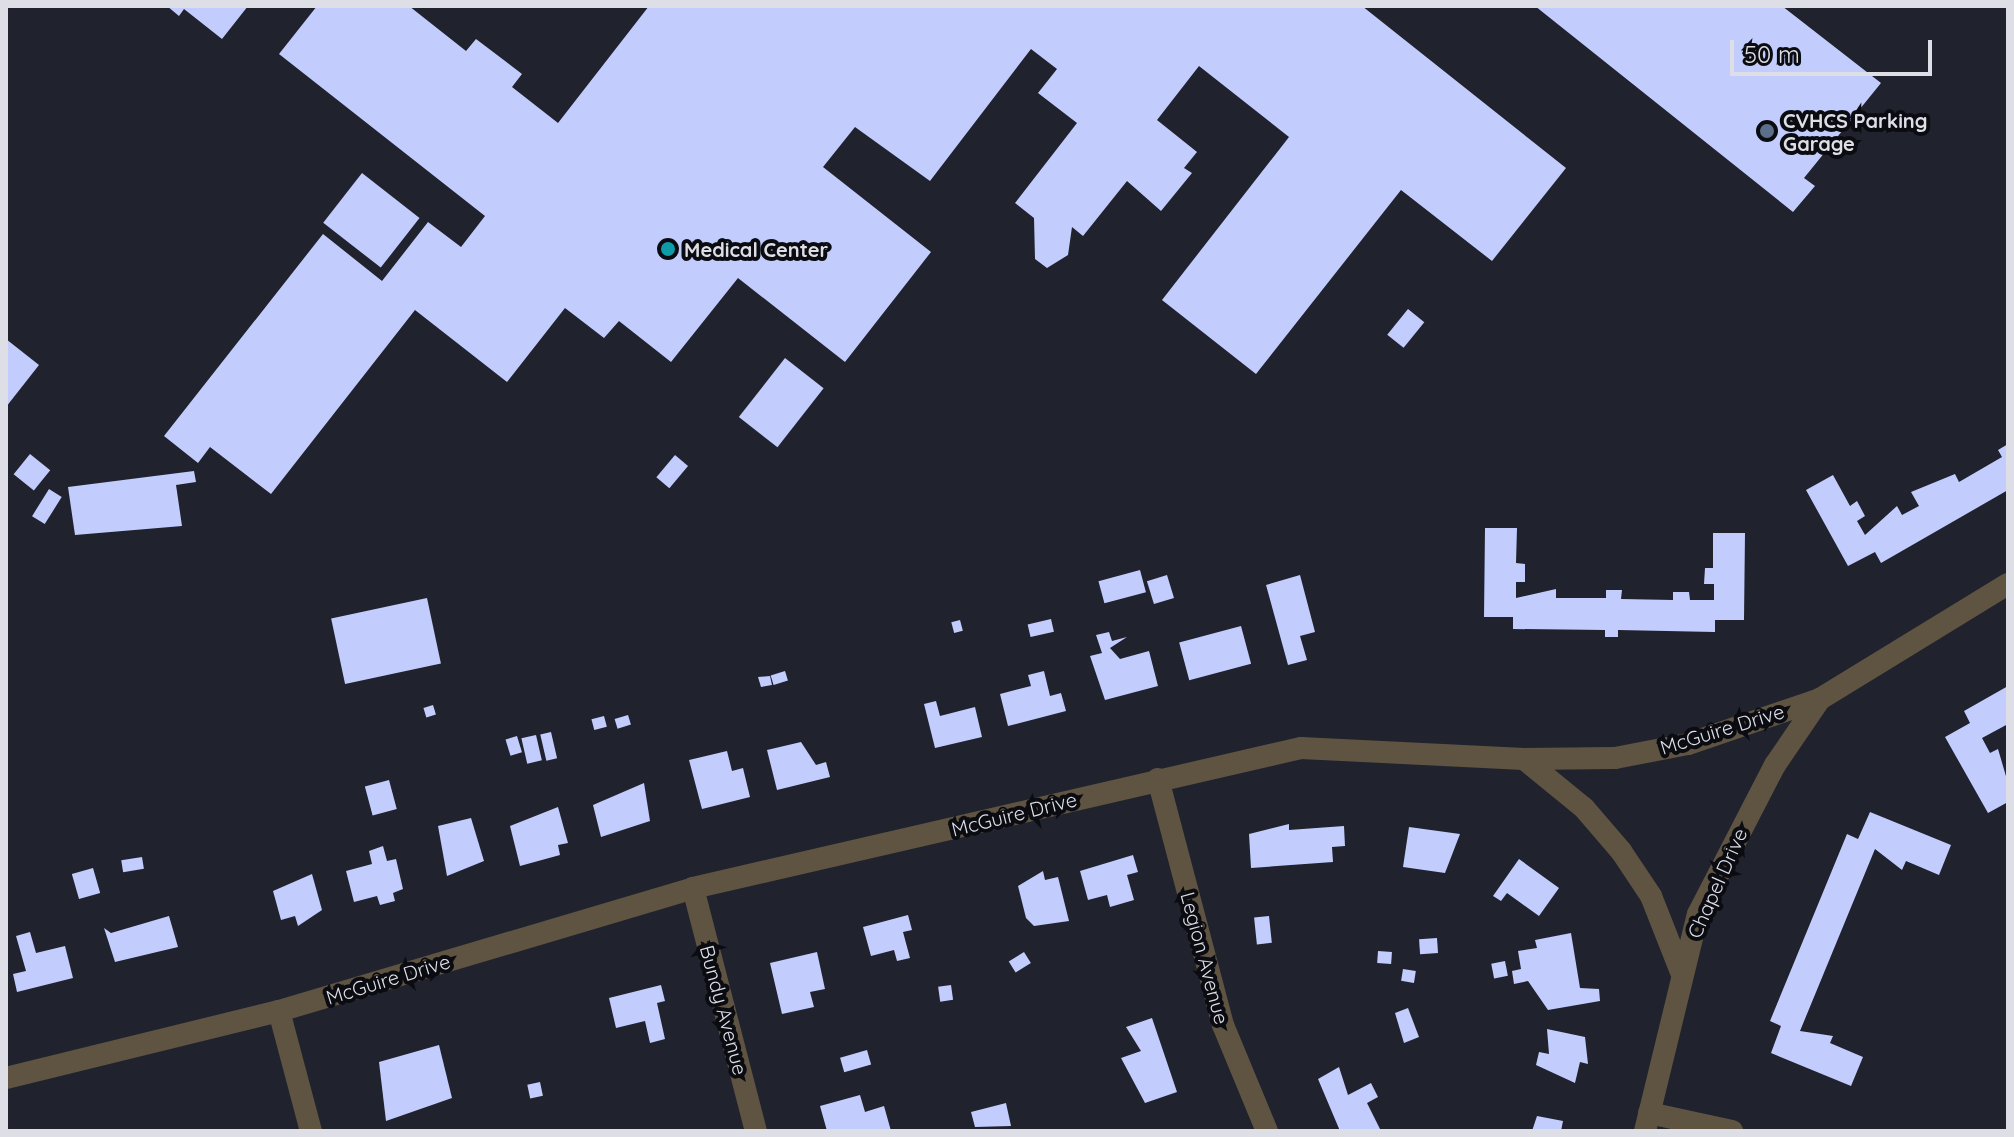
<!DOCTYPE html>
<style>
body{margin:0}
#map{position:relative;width:2014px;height:1137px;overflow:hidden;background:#20232e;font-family:Quicksand,sans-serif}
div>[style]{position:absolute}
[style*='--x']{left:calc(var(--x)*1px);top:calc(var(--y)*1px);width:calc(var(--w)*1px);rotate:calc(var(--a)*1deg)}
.building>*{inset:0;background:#c2cdfe;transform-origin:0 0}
.minor>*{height:22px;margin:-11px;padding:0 11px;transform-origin:11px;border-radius:11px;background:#5f5442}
.dots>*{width:22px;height:22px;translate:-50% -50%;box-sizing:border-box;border:4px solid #0b0c11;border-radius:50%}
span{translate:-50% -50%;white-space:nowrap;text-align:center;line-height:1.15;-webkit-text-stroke:8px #0b0c11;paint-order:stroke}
.poi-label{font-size:20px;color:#dddee6;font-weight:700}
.left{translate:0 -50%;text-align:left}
.street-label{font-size:20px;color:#dddee6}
.frame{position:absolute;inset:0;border:8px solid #dddee6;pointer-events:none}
.scale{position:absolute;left:1730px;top:40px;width:202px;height:36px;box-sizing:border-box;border:4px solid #dddee6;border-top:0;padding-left:10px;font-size:24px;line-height:28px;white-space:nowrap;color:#dddee6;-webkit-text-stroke:6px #0b0c11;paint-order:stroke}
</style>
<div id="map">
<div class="building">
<i style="clip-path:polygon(167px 6px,248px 6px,222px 39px,184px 9px,179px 16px)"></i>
<i style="clip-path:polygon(317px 6px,409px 6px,466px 51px,476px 39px,522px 74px,512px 87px,558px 123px,649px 6px,1362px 6px,1566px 168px,1492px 261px,1401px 190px,1256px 374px,1162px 300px,1289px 137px,1199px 66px,1157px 120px,1197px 152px,1184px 168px,1192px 173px,1161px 211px,1127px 181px,1083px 236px,1072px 227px,1068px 255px,1047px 268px,1035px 259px,1034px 218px,1015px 203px,1077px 123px,1038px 93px,1057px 69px,1031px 49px,930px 181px,855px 127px,823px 167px,931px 252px,845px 362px,738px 278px,671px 362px,619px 321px,604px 338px,565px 308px,507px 382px,415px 310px,271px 494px,210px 447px,198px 463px,164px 436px,323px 234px,382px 281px,428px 222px,461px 247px,485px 216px,279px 54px)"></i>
<i style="clip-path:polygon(1535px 6px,1782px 6px,1881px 83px,1804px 178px,1815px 186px,1793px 212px)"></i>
<i style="left:362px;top:173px;width:73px;height:63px;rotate:38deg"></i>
<i style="left:1408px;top:309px;width:21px;height:33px;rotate:39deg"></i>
<i style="clip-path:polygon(6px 339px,39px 365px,6px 407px)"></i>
<i style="left:785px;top:358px;width:49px;height:75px;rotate:38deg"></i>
<i style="clip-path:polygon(2008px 444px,2008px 490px,1881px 563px,1875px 552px,1848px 566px,1806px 490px,1833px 475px,1850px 506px,1857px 501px,1865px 516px,1857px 521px,1865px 535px,1897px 506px,1902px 515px,1919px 506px,1911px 492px,1955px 474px,1959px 482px,2002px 457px,1998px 450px)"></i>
<i style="left:30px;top:454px;width:26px;height:26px;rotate:39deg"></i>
<i style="left:675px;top:455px;width:17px;height:29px;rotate:40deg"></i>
<i style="clip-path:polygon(194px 471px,196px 482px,176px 485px,182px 526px,75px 535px,68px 487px)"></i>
<i style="left:49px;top:489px;width:15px;height:32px;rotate:32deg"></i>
<i style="clip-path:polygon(1485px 528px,1517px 528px,1516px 563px,1525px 564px,1525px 582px,1516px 582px,1516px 598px,1556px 589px,1556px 598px,1606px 598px,1606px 590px,1622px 590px,1621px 599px,1673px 600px,1673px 592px,1689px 592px,1690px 600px,1714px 600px,1714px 584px,1704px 584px,1705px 568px,1713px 568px,1713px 533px,1745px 533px,1744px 620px,1715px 620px,1715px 632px,1618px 630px,1618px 637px,1605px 637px,1605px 630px,1513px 629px,1513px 617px,1484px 617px)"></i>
<i style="left:1140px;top:570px;width:23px;height:43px;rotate:75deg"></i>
<i style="left:1167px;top:575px;width:24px;height:21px;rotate:73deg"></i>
<i style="clip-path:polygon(1300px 575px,1315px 632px,1300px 636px,1307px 660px,1288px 665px,1266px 585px)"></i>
<i style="left:427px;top:598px;width:67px;height:98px;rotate:78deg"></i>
<i style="left:1051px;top:619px;width:13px;height:24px;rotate:77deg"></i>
<i style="left:960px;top:620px;width:11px;height:9px;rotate:75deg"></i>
<i style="left:1241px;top:626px;width:39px;height:64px;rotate:75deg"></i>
<i style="clip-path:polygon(1109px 632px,1112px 641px,1127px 637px,1110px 648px,1120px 659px,1149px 651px,1158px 686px,1105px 700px,1090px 656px,1102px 653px,1096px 635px)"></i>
<i style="left:785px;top:671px;width:10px;height:15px;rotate:73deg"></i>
<i style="clip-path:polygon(1044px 671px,1050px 696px,1061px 693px,1066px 711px,1008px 726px,1000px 694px,1031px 686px,1028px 675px)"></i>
<i style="clip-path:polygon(770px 676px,772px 685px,761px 687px,758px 677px)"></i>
<i style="clip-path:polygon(2008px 686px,2008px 724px,1982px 738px,1990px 753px,1998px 749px,2008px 783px,2008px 802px,1988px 813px,1945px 737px,1970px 723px,1964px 711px)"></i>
<i style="clip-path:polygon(936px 701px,940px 716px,975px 707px,982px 737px,935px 748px,924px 704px)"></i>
<i style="left:433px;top:705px;width:10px;height:10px;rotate:73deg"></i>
<i style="left:628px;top:715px;width:10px;height:14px;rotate:73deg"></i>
<i style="left:604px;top:716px;width:11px;height:13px;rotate:75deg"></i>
<i style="left:551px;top:732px;width:27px;height:11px;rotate:77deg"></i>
<i style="left:536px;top:735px;width:26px;height:15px;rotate:77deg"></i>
<i style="left:517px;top:736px;width:17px;height:12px;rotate:73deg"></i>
<i style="clip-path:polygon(801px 742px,816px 765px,826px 762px,830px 777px,777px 790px,767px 750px)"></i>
<i style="clip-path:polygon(727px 751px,732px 771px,743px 768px,750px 797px,702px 809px,689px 760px)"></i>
<i style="left:389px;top:780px;width:30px;height:25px;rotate:75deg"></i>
<i style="clip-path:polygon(644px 783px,650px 821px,601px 837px,593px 805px)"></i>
<i style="clip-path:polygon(558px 807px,568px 843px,558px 845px,560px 855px,520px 866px,510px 826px)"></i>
<i style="clip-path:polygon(1870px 812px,1951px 845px,1939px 875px,1906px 861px,1902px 870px,1875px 849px,1800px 1031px,1833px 1036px,1830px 1043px,1863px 1057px,1851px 1086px,1771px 1053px,1781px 1026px,1770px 1021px,1847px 834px,1858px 839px)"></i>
<i style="clip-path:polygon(471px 818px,484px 861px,447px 876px,438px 826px)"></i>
<i style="clip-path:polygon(1289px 824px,1289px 830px,1344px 826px,1345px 846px,1332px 847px,1333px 862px,1251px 868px,1249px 834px)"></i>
<i style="clip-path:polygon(1409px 827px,1460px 834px,1445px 873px,1403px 867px)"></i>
<i style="clip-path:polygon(383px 846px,387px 861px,396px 859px,403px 889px,393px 893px,395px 901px,380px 905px,377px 896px,354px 902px,346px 871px,372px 864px,369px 851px)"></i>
<i style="clip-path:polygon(1133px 855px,1138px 872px,1127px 875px,1134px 900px,1110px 907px,1107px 895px,1088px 900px,1080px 871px)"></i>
<i style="left:142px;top:857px;width:12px;height:21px;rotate:81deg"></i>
<i style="clip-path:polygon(1519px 859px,1559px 888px,1539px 916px,1507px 893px,1501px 901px,1493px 896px)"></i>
<i style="left:93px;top:868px;width:26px;height:22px;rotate:74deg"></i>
<i style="clip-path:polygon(1043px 871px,1045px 880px,1058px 877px,1069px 921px,1034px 926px,1026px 918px,1018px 886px)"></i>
<i style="clip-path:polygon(312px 874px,322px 910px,298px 926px,295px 916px,281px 920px,273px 891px)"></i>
<i style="clip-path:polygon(908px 915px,912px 930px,903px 932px,910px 958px,897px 961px,894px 950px,871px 956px,863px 927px)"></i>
<i style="clip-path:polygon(169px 916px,178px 947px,115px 962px,104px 928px,111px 933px)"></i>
<i style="left:1269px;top:916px;width:27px;height:15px;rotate:84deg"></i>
<i style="clip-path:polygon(30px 932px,36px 953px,65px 946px,73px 978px,17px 992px,13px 974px,26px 971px,16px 936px)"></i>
<i style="clip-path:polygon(1571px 933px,1580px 988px,1599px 989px,1600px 1001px,1548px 1010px,1528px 981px,1514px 984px,1512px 971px,1521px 969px,1518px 951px,1537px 948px,1535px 940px)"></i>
<i style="left:1437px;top:938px;width:15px;height:18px;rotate:86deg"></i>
<i style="left:1378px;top:951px;width:14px;height:12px;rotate:4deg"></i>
<i style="clip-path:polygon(817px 952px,825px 989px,810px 992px,814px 1007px,782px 1014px,770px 963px)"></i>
<i style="left:1024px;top:952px;width:13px;height:18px;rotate:58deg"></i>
<i style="left:1505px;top:961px;width:15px;height:14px;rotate:79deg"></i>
<i style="left:1403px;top:969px;width:13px;height:12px;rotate:9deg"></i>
<i style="clip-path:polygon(661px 985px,665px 1001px,657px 1003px,665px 1039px,650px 1043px,645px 1021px,616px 1028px,609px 998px)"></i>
<i style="left:951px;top:985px;width:15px;height:13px;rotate:82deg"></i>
<i style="clip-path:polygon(1408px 1008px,1419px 1037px,1404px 1043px,1395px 1013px)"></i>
<i style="clip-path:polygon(1152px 1018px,1177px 1092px,1145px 1103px,1121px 1058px,1141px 1051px,1126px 1027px)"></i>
<i style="clip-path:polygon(1547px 1029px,1585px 1037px,1588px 1064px,1580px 1062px,1575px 1083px,1536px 1065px,1539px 1052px,1549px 1054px)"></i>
<i style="clip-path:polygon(439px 1045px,452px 1098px,386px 1121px,379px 1062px)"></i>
<i style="left:867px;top:1050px;width:15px;height:28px;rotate:74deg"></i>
<i style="clip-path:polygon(1339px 1067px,1348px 1095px,1371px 1083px,1378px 1097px,1367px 1103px,1381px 1131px,1340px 1131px,1318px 1079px)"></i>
<i style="left:540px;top:1082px;width:14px;height:13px;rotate:78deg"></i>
<i style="clip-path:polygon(860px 1095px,865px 1112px,884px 1106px,891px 1131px,827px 1131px,820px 1106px)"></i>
<i style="clip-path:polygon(1006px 1103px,1011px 1126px,975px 1127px,971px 1112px)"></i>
<i style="clip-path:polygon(1537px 1116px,1563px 1121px,1561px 1131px,1532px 1131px)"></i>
</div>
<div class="minor">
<i style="--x:1524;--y:759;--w:77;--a:39.2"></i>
<i style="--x:1584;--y:808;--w:57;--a:49.3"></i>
<i style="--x:1621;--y:851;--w:54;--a:56.3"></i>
<i style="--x:1651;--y:896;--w:82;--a:68.5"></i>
<i style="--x:1158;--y:779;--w:254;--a:75.2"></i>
<i style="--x:1223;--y:1025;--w:115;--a:67.5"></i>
<i style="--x:693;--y:888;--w:251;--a:75.5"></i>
<i style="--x:279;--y:1011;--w:124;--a:75.1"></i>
<i style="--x:6;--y:1078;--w:281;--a:-13.8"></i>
<i style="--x:279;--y:1011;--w:432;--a:-16.5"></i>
<i style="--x:693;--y:888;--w:624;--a:-12.97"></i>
<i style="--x:1301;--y:748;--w:223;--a:2.8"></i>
<i style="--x:1524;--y:759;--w:91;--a:-0.6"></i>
<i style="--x:1615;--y:758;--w:74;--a:-10.9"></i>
<i style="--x:1688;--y:744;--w:139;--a:-18.8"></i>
<i style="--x:1820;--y:699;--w:220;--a:-31.5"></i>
<i style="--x:1649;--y:1113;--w:85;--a:12.2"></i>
<i style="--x:1645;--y:1131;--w:223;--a:-76.3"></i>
<i style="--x:1698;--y:914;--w:168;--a:-62.7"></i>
<i style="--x:1775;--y:765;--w:80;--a:-55.7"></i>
</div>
<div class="dots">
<i style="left:1767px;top:131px;background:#5c6f8a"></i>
<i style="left:668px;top:249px;background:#0f9aa8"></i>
</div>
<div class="poi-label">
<span class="left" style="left:1783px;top:132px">CVHCS Parking<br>Garage</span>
<span class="left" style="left:684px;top:249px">Medical Center</span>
</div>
<div class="street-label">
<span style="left:1722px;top:729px;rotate:-17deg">McGuire Drive</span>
<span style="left:1014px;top:814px;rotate:-14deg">McGuire Drive</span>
<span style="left:1717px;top:883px;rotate:-66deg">Chapel Drive</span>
<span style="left:1205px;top:958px;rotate:75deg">Legion Avenue</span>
<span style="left:388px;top:979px;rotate:-17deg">McGuire Drive</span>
<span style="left:724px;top:1010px;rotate:75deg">Bundy Avenue</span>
</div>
<div class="frame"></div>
<div class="scale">50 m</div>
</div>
